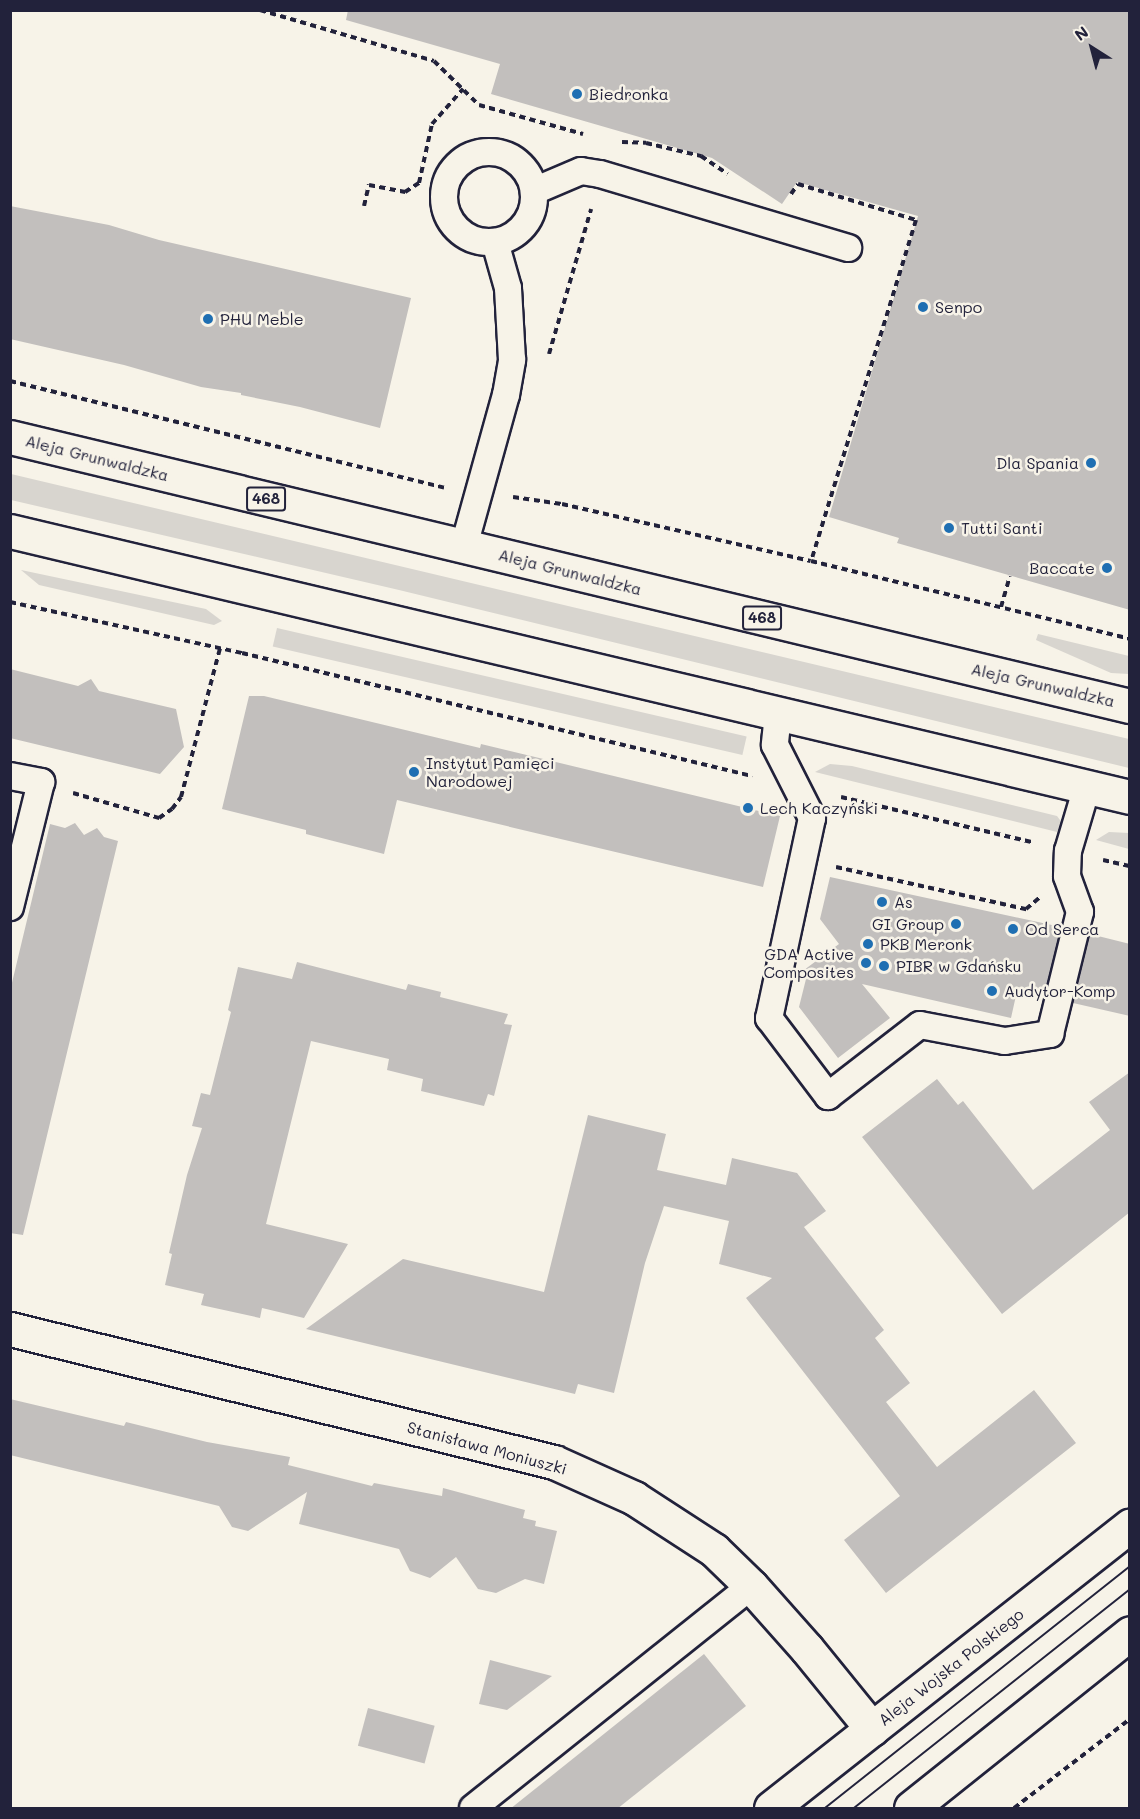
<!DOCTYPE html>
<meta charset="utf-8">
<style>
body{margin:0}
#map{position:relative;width:1140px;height:1819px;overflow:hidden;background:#f7f3e8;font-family:Mali,sans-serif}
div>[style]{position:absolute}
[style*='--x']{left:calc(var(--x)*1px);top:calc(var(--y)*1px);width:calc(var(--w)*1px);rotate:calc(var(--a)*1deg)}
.green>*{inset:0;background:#d8d5cf;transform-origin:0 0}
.building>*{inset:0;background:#c2bfbd;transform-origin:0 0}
.path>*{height:4px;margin-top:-2px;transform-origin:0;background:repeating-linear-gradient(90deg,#22223b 0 6px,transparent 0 10.5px)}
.roads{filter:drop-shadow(2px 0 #22223b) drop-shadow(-2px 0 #22223b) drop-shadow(0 2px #22223b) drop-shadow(0 -2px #22223b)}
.lane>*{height:26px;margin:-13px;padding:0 13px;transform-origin:13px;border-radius:13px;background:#f7f3e8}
.lane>.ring{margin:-13px;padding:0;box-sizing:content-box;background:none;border:26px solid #f7f3e8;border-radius:50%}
.street>*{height:33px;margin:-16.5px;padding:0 16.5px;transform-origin:16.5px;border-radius:16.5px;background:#f7f3e8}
.secondary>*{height:33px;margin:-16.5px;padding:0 16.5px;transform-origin:16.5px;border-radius:16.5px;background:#f7f3e8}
.primary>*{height:33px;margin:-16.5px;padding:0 16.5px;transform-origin:16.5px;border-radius:16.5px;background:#f7f3e8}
.tram>*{height:1.5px;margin:-0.75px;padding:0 0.75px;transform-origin:0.75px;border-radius:0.75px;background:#22223b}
.dots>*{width:16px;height:16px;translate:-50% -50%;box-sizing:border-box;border:3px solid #f7f3e8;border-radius:50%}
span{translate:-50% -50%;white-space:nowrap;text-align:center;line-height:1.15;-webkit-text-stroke:5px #f7f3e8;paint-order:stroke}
.shield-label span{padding:2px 4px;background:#f7f3e8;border:2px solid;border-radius:4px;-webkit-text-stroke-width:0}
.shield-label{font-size:15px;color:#22223b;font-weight:700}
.poi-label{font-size:16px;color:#22223b}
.left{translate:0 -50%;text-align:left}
.right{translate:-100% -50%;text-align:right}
.street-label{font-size:16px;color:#22223b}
.frame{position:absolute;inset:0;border:12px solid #22223b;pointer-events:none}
.north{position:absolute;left:1062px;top:18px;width:60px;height:60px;-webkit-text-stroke:4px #f7f3e8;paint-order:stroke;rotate:324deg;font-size:16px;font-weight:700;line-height:24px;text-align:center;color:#22223b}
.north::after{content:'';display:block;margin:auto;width:21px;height:27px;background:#22223b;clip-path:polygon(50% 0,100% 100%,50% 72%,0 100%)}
</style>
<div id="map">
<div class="green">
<i style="clip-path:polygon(11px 474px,1129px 739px,1129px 768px,399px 590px,11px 500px)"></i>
<i style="clip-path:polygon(21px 570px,206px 609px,222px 621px,214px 625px,39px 585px)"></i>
<i style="left:277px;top:628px;width:482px;height:19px;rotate:13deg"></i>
<i style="clip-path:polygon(1038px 634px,1129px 656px,1129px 674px,1111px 673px,1036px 640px)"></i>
<i style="clip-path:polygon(830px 764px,852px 766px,1057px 816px,1063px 824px,1057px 832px,815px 772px)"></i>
<i style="clip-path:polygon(1109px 832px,1129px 833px,1129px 849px,1096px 840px)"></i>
</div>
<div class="building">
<i style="clip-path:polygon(348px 10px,1130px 10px,1130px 610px,897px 543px,899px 538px,829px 517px,918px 216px,797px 182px,782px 204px,712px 158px,491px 94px,500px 64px,346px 20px)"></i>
<i style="clip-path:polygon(10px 206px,109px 225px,159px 240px,411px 298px,380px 428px,300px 407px,241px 395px,241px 393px,201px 387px,124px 365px,10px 339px)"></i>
<i style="clip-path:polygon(10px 669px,78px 686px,91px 679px,99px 691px,176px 709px,184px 747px,160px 774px,10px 738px)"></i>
<i style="clip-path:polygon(249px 696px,264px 696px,480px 748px,481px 744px,780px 816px,763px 887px,397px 800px,384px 854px,306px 834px,306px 830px,222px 809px)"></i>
<i style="clip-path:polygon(75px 823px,84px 835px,97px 828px,104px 837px,118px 841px,23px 1235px,10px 1233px,10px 991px,50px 824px,65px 828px)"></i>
<i style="clip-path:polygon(830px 877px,1061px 927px,1044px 996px,1017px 991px,1011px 1018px,862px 984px,890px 1018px,838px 1058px,799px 1007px,808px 971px,804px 970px,839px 944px,820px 919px)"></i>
<i style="clip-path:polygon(1090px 934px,1130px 944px,1130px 1016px,1073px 1003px)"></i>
<i style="clip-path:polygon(297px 962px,406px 990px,408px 984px,441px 992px,440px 997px,508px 1014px,504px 1024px,512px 1025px,494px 1096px,488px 1094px,484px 1106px,421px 1091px,423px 1079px,387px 1070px,389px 1059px,311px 1041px,266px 1224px,348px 1244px,304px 1318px,262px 1308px,260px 1318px,201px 1305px,204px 1294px,165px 1285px,172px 1254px,169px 1253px,187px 1175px,202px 1128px,192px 1126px,201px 1093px,210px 1095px,231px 1012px,228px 1010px,238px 967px,292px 979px)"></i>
<i style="clip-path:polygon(1130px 1072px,1130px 1212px,1002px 1314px,862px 1137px,937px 1079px,958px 1105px,963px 1101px,1033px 1190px,1110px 1130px,1089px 1102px)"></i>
<i style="clip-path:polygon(588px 1115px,666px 1134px,657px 1170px,726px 1185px,732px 1158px,797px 1173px,826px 1211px,804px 1227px,884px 1330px,875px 1338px,910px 1383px,886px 1402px,937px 1467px,1034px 1390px,1076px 1443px,886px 1593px,844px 1540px,900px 1496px,746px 1298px,772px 1278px,719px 1264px,729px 1221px,664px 1206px,645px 1263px,614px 1393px,578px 1384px,575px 1394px,306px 1329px,403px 1259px,544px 1292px)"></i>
<i style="clip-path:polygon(10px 1399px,124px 1426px,126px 1422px,207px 1442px,290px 1457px,288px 1465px,372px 1486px,374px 1483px,442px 1496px,443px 1488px,525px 1510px,523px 1518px,536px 1521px,535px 1526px,557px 1531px,544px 1584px,525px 1579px,496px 1593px,478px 1589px,456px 1557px,430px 1578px,410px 1571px,399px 1549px,299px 1524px,307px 1492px,248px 1531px,232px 1527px,219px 1506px,10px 1455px)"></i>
<i style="clip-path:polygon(704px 1654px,746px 1706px,617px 1809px,510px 1809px)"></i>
<i style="clip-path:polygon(490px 1660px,552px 1676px,507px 1710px,479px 1704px)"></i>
<i style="left:368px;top:1708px;width:69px;height:39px;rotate:15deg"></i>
</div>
<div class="path">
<i style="--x:260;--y:10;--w:181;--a:16.3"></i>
<i style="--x:434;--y:61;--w:63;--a:44.4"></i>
<i style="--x:479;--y:105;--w:108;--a:15.6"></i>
<i style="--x:622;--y:142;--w:24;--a:2"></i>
<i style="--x:646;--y:143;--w:57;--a:13.3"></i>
<i style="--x:701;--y:156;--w:32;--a:34"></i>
<i style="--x:791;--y:194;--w:12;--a:-55"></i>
<i style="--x:798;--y:184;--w:123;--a:17"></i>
<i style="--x:916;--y:220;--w:357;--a:107.1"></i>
<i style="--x:364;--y:206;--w:22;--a:-77"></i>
<i style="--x:369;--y:185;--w:37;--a:11"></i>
<i style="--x:405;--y:192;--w:17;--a:-33"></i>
<i style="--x:419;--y:183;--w:60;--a:-77.6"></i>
<i style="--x:432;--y:124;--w:47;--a:-48.5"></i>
<i style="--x:549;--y:354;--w:151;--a:-73.8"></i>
<i style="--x:10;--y:381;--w:447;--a:13.8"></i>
<i style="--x:513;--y:497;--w:49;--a:8.1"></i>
<i style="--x:562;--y:504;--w:255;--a:12.9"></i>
<i style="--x:811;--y:561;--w:328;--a:13.7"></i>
<i style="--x:10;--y:602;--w:238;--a:12.4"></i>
<i style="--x:242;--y:653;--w:525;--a:13.56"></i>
<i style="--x:1001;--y:607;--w:32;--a:-74"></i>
<i style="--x:73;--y:793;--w:90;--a:16.2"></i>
<i style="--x:159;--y:818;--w:16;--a:-35"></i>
<i style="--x:172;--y:809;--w:15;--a:-53"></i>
<i style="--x:181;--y:797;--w:154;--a:-75.3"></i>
<i style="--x:841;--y:797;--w:199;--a:13.3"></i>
<i style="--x:1103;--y:860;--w:28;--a:13"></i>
<i style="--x:836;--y:867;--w:195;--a:12.5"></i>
<i style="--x:1026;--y:909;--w:17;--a:-40"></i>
<i style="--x:1014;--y:1808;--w:146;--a:-37.5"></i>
</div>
<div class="roads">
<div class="lane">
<i class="ring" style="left:444px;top:152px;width:64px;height:64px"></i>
<i style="--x:534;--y:191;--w:51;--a:-23.1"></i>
<i style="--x:581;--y:171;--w:19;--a:9"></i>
<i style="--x:600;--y:174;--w:259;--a:16.6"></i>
<i style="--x:464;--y:546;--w:157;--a:-74.5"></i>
<i style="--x:506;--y:395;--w:36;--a:-80"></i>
<i style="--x:512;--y:360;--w:72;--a:-93.2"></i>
<i style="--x:508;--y:288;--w:48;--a:-105.8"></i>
<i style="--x:778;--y:714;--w:31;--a:96"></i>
<i style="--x:775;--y:745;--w:82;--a:63.1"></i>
<i style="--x:812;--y:818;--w:205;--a:102.1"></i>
<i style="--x:769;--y:1018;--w:98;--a:52.9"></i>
<i style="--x:828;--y:1096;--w:116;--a:-37.7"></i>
<i style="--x:920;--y:1025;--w:86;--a:10.7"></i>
<i style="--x:1005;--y:1041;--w:46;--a:-8.8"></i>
<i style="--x:1050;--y:1034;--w:126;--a:-76.2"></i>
<i style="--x:1080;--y:912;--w:38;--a:-110"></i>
<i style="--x:1067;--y:876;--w:25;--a:-88"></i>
<i style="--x:1068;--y:851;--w:67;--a:-73.5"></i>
<i style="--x:10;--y:776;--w:32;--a:11"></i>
<i style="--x:41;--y:782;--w:129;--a:103.9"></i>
<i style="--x:473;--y:1808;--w:356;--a:-38.6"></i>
</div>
<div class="street">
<i style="--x:10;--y:1329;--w:560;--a:13.74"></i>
<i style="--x:554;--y:1462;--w:88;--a:24.2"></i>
<i style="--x:634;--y:1498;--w:95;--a:33"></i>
<i style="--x:714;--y:1550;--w:52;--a:44.2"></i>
<i style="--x:751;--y:1586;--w:84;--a:48.4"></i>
<i style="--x:807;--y:1649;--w:103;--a:50.9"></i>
</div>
<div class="secondary">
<i style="--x:771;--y:1808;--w:457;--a:-38.2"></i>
<i style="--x:911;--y:1808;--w:280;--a:-38.6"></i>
</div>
<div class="primary">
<i style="--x:10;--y:437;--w:1152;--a:13.51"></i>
<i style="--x:10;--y:531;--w:1151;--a:13.36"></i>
</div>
</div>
<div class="tram">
<i style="--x:825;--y:1808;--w:389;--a:-38.4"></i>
<i style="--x:854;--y:1808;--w:352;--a:-38.4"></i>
</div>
<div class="dots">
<i style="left:577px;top:94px;background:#1f6fb2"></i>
<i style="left:923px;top:307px;background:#1f6fb2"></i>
<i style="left:208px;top:319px;background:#1f6fb2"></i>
<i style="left:1091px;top:463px;background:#1f6fb2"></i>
<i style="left:949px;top:528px;background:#1f6fb2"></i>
<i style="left:1107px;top:568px;background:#1f6fb2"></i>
<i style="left:414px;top:772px;background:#1f6fb2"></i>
<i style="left:748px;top:808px;background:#1f6fb2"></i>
<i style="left:882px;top:902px;background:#1f6fb2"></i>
<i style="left:956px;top:924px;background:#1f6fb2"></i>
<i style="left:1013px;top:929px;background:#1f6fb2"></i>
<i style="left:868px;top:944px;background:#1f6fb2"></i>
<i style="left:866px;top:963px;background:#1f6fb2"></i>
<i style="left:884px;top:966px;background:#1f6fb2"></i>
<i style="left:992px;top:991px;background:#1f6fb2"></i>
</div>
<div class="shield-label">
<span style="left:266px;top:499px">468</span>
<span style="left:762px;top:618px">468</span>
</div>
<div class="poi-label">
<span class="left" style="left:589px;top:94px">Biedronka</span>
<span class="left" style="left:935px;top:307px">Senpo</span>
<span class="left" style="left:220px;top:319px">PHU Meble</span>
<span class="right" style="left:1079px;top:463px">Dla Spania</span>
<span class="left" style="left:961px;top:528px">Tutti Santi</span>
<span class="right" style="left:1095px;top:568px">Baccate</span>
<span class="left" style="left:426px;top:772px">Instytut Pamięci<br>Narodowej</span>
<span class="left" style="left:760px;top:808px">Lech Kaczyński</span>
<span class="left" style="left:894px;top:902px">As</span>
<span class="right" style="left:944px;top:924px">GI Group</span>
<span class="left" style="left:1025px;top:929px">Od Serca</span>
<span class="left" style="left:880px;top:944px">PKB Meronk</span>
<span class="right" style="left:854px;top:963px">GDA Active<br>Composites</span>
<span class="left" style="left:896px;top:966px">PIBR w Gdańsku</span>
<span class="left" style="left:1004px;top:991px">Audytor-Komp</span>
</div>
<div class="street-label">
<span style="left:97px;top:458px;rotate:14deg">Aleja Grunwaldzka</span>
<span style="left:570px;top:572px;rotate:14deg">Aleja Grunwaldzka</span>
<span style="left:1043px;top:685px;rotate:13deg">Aleja Grunwaldzka</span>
<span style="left:487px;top:1448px;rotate:15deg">Stanisława Moniuszki</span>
<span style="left:951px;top:1667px;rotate:-38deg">Aleja Wojska Polskiego</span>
</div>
<div class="frame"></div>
<div class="north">N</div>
</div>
